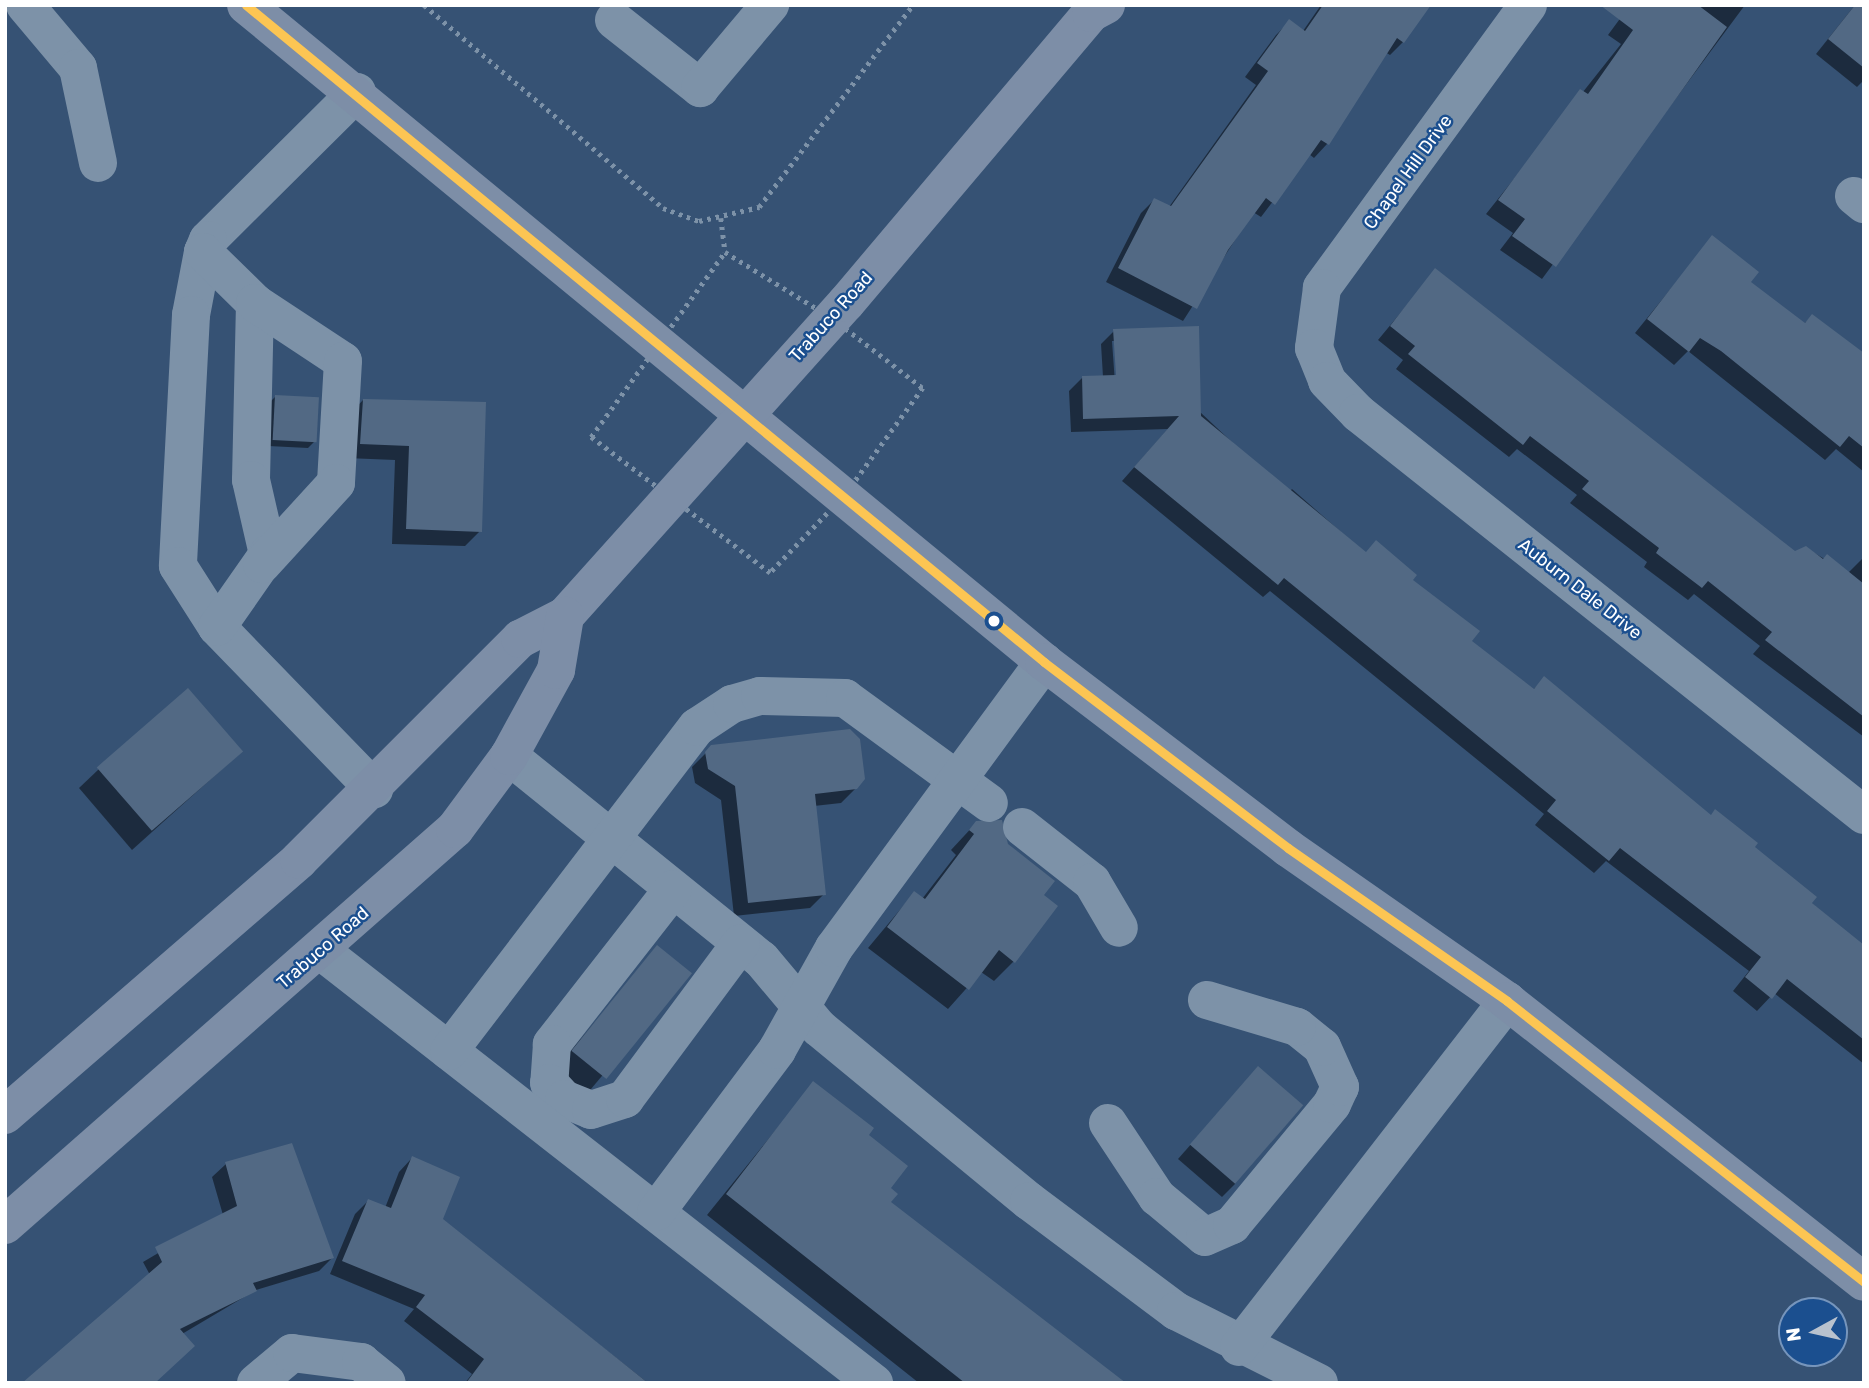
<!DOCTYPE html>
<style>
body{margin:0}
#map{position:relative;width:1869px;height:1388px;overflow:hidden;background:#365274;font-family:Rubik,sans-serif}
div>[style]{position:absolute}
[style*='--x']{left:calc(var(--x)*1px);top:calc(var(--y)*1px);width:calc(var(--w)*1px);rotate:calc(var(--a)*1deg)}
.shadow>*{inset:0;background:#0007;transform-origin:0 0}
.building>*{inset:0;background:#526984;transform-origin:0 0}
.path>*{height:4.5px;margin-top:-2.25px;transform-origin:0;background:repeating-linear-gradient(90deg,#7d92a8 0 3.5px,transparent 0 8.5px)}
.minor>*{height:38px;margin:-19px;padding:0 19px;transform-origin:19px;border-radius:19px;background:#7d92a8}
.major>*{height:38px;margin:-19px;padding:0 19px;transform-origin:19px;border-radius:19px;background:#7d8ea7}
.bus-1>*{height:9px;margin:-4.5px;padding:0 4.5px;transform-origin:4.5px;border-radius:4.5px;background:#fcc553}
.dots>*{width:19px;height:19px;translate:-50% -50%;box-sizing:border-box;border:4px solid #1b4f8f;border-radius:50%}
span{translate:-50% -50%;white-space:nowrap;text-align:center;line-height:1.15;-webkit-text-stroke:5px #1b4f8f;paint-order:stroke}
.street-label{font-size:18px;color:#fff}
.frame{position:absolute;inset:0;border:7px solid #fff;pointer-events:none}
.north{position:absolute;left:1778px;top:1297px;width:70px;height:70px;box-sizing:border-box;background:#1b4f8f;border:2px solid #7695bc;border-radius:50%;rotate:262deg;font-size:19px;font-weight:700;line-height:28px;text-align:center;color:#fff}
.north::after{content:'';display:block;margin:auto;width:24px;height:32px;background:#b9c2ce;clip-path:polygon(50% 0,100% 100%,50% 72%,0 100%)}
</style>
<div id="map">
<div class="shadow">
<i style="clip-path:polygon(1321px 5px,1428px 5px,1403px 42px,1390px 55px,1385px 52px,1327px 144px,1314px 158px,1309px 154px,1261px 217px,1253px 212px,1183px 321px,1106px 282px,1141px 213px,1154px 200px,1169px 207px,1256px 85px,1245px 77px,1276px 35px,1289px 22px,1303px 31px)"></i>
<i style="clip-path:polygon(1630px 5px,1745px 5px,1542px 279px,1500px 250px,1513px 233px,1486px 214px,1621px 44px,1608px 35px)"></i>
<i style="clip-path:polygon(1855px 5px,1864px 5px,1864px 80px,1857px 87px,1816px 54px)"></i>
<i style="clip-path:polygon(1712px 238px,1748px 282px,1804px 324px,1812px 316px,1864px 355px,1864px 472px,1836px 449px,1825px 460px,1688px 351px,1674px 365px,1635px 333px)"></i>
<i style="clip-path:polygon(1436px 270px,1795px 553px,1806px 548px,1848px 573px,1864px 557px,1864px 737px,1753px 654px,1760px 646px,1694px 594px,1688px 600px,1644px 567px,1647px 562px,1570px 503px,1577px 495px,1517px 449px,1509px 457px,1396px 369px,1403px 360px,1378px 340px)"></i>
<i style="clip-path:polygon(evenodd,1114px 331px,1287px 494px,1292px 489px,1365px 553px,1410px 580px,1469px 641px,1533px 690px,1544px 679px,1864px 947px,1864px 1064px,1774px 993px,1757px 1011px,1733px 991px,1749px 971px,1606px 861px,1594px 873px,1535px 825px,1544px 814px,1270px 591px,1263px 597px,1122px 481px,1168px 429px,1071px 432px,1069px 391px,1083px 377px,1103px 377px,1101px 344px,1114px 331px,1112px 341px,1116px 341px,1118px 383px,1115px 383px,1112px 341px)"></i>
<i style="clip-path:polygon(276px 396px,315px 441px,308px 448px,268px 446px,269px 403px)"></i>
<i style="clip-path:polygon(363px 400px,484px 403px,480px 531px,465px 546px,392px 544px,395px 460px,346px 458px,349px 415px)"></i>
<i style="clip-path:polygon(712px 747px,856px 788px,841px 803px,814px 806px,824px 894px,810px 908px,734px 916px,721px 800px,695px 783px,692px 767px)"></i>
<i style="clip-path:polygon(241px 752px,132px 850px,79px 788px,99px 769px)"></i>
<i style="clip-path:polygon(977px 822px,1006px 845px,1042px 896px,1014px 961px,994px 981px,981px 972px,948px 1009px,868px 948px,914px 893px,922px 899px,956px 855px,951px 850px)"></i>
<i style="left:658px;top:947px;width:40px;height:163px;rotate:40deg"></i>
<i style="clip-path:polygon(1258px 1068px,1235px 1184px,1222px 1197px,1178px 1159px)"></i>
<i style="clip-path:polygon(813px 1084px,866px 1136px,889px 1203px,1123px 1383px,919px 1383px,707px 1215px)"></i>
<i style="clip-path:polygon(412px 1158px,441px 1220px,648px 1383px,465px 1383px,472px 1374px,404px 1321px,414px 1309px,330px 1274px,355px 1214px,368px 1201px,385px 1208px,399px 1172px)"></i>
<i style="clip-path:polygon(226px 1164px,332px 1258px,319px 1271px,256px 1290px,182px 1334px,143px 1262px,223px 1215px,212px 1177px)"></i>
</div>
<div class="building">
<i style="clip-path:polygon(1323px 5px,1431px 5px,1404px 43px,1397px 38px,1329px 145px,1321px 140px,1275px 205px,1266px 198px,1228px 250px,1197px 309px,1118px 268px,1154px 198px,1171px 206px,1268px 71px,1257px 63px,1289px 19px,1305px 31px)"></i>
<i style="clip-path:polygon(1600px 5px,1698px 5px,1727px 27px,1556px 267px,1512px 236px,1525px 219px,1498px 200px,1580px 89px,1588px 94px,1633px 30px)"></i>
<i style="clip-path:polygon(1855px 5px,1864px 5px,1864px 68px,1828px 39px)"></i>
<i style="clip-path:polygon(1712px 235px,1759px 272px,1751px 282px,1805px 323px,1812px 314px,1864px 353px,1864px 448px,1849px 436px,1840px 447px,1721px 351px,1700px 338px,1689px 352px,1647px 319px)"></i>
<i style="clip-path:polygon(1435px 268px,1795px 551px,1806px 546px,1823px 559px,1827px 554px,1864px 584px,1864px 717px,1765px 640px,1772px 632px,1708px 581px,1702px 588px,1656px 553px,1659px 548px,1582px 489px,1589px 481px,1530px 436px,1523px 445px,1408px 354px,1415px 346px,1390px 326px)"></i>
<i style="clip-path:polygon(1199px 326px,1201px 416px,1366px 552px,1376px 540px,1417px 575px,1413px 580px,1480px 631px,1472px 641px,1534px 689px,1544px 676px,1711px 815px,1715px 809px,1758px 843px,1755px 847px,1817px 897px,1812px 903px,1864px 945px,1864px 1040px,1787px 979px,1772px 999px,1745px 977px,1761px 957px,1620px 848px,1609px 861px,1547px 811px,1556px 800px,1284px 578px,1278px 585px,1134px 467px,1179px 416px,1083px 419px,1082px 376px,1116px 375px,1113px 329px)"></i>
<i style="left:275px;top:395px;width:44px;height:45px;rotate:3deg"></i>
<i style="clip-path:polygon(363px 399px,486px 402px,482px 532px,406px 529px,409px 446px,360px 444px)"></i>
<i style="left:188px;top:688px;width:84px;height:121px;rotate:49deg"></i>
<i style="clip-path:polygon(850px 729px,860px 739px,865px 779px,857px 789px,815px 794px,826px 895px,748px 903px,735px 786px,708px 769px,705px 752px,711px 745px)"></i>
<i style="clip-path:polygon(1002px 820px,1008px 844px,1055px 881px,1044px 895px,1058px 906px,1015px 963px,999px 950px,969px 990px,887px 927px,914px 891px,925px 899px,974px 834px,969px 830px,976px 821px)"></i>
<i style="left:657px;top:945px;width:45px;height:136px;rotate:39deg"></i>
<i style="left:1258px;top:1066px;width:60px;height:104px;rotate:41deg"></i>
<i style="clip-path:polygon(813px 1081px,874px 1128px,869px 1135px,908px 1166px,891px 1188px,898px 1194px,891px 1202px,1126px 1383px,965px 1383px,726px 1194px)"></i>
<i style="clip-path:polygon(292px 1143px,334px 1258px,253px 1283px,257px 1291px,180px 1329px,195px 1346px,155px 1383px,22px 1383px,162px 1262px,155px 1247px,237px 1206px,225px 1162px)"></i>
<i style="clip-path:polygon(412px 1156px,460px 1177px,443px 1219px,648px 1383px,466px 1383px,484px 1359px,416px 1307px,425px 1295px,342px 1261px,368px 1199px,391px 1208px)"></i>
</div>
<div class="path">
<i style="--x:424;--y:5;--w:314;--a:40.3"></i>
<i style="--x:663;--y:208;--w:38;--a:20"></i>
<i style="--x:699;--y:221;--w:62;--a:-13.1"></i>
<i style="--x:759;--y:207;--w:254;--a:-52.7"></i>
<i style="--x:721;--y:218;--w:34;--a:83"></i>
<i style="--x:725;--y:252;--w:126;--a:31.7"></i>
<i style="--x:832;--y:318;--w:115;--a:37.6"></i>
<i style="--x:923;--y:388;--w:132;--a:126.1"></i>
<i style="--x:845;--y:495;--w:108;--a:133.9"></i>
<i style="--x:770;--y:573;--w:225;--a:-142.8"></i>
<i style="--x:591;--y:437;--w:228;--a:-54.1"></i>
</div>
<div class="minor">
<i style="--x:25;--y:5;--w:82;--a:49.9"></i>
<i style="--x:78;--y:68;--w:97;--a:78.1"></i>
<i style="--x:1528;--y:5;--w:350;--a:126.1"></i>
<i style="--x:1322;--y:288;--w:61;--a:97.6"></i>
<i style="--x:1314;--y:348;--w:35;--a:68"></i>
<i style="--x:1327;--y:381;--w:45;--a:45.9"></i>
<i style="--x:1358;--y:413;--w:646;--a:38.47"></i>
<i style="--x:614;--y:20;--w:110;--a:38.3"></i>
<i style="--x:700;--y:88;--w:109;--a:-49.9"></i>
<i style="--x:357;--y:92;--w:210;--a:135.2"></i>
<i style="--x:208;--y:240;--w:13;--a:113"></i>
<i style="--x:203;--y:252;--w:64;--a:100.8"></i>
<i style="--x:191;--y:315;--w:251;--a:93"></i>
<i style="--x:178;--y:566;--w:72;--a:57.4"></i>
<i style="--x:217;--y:627;--w:226;--a:45.9"></i>
<i style="--x:1854;--y:196;--w:13;--a:39"></i>
<i style="--x:203;--y:252;--w:73;--a:44.4"></i>
<i style="--x:255;--y:303;--w:177;--a:91.3"></i>
<i style="--x:251;--y:480;--w:76;--a:77.1"></i>
<i style="--x:268;--y:554;--w:89;--a:124.9"></i>
<i style="--x:255;--y:303;--w:105;--a:33.4"></i>
<i style="--x:343;--y:361;--w:122;--a:93.3"></i>
<i style="--x:336;--y:483;--w:110;--a:132.4"></i>
<i style="--x:509;--y:756;--w:324;--a:38.9"></i>
<i style="--x:761;--y:959;--w:90;--a:50"></i>
<i style="--x:819;--y:1028;--w:272;--a:39.5"></i>
<i style="--x:1029;--y:1201;--w:184;--a:36.8"></i>
<i style="--x:1176;--y:1311;--w:160;--a:26.7"></i>
<i style="--x:1022;--y:827;--w:89;--a:38.2"></i>
<i style="--x:1092;--y:882;--w:53;--a:59.6"></i>
<i style="--x:673;--y:889;--w:197;--a:128"></i>
<i style="--x:552;--y:1044;--w:39;--a:94"></i>
<i style="--x:549;--y:1083;--w:22;--a:47"></i>
<i style="--x:564;--y:1099;--w:29;--a:22"></i>
<i style="--x:591;--y:1110;--w:36;--a:-18"></i>
<i style="--x:625;--y:1099;--w:194;--a:-53.4"></i>
<i style="--x:321;--y:951;--w:702;--a:38"></i>
<i style="--x:449;--y:1051;--w:408;--a:-52.6"></i>
<i style="--x:697;--y:727;--w:42;--a:-33.3"></i>
<i style="--x:732;--y:704;--w:29;--a:-16"></i>
<i style="--x:760;--y:696;--w:85;--a:1.3"></i>
<i style="--x:845;--y:698;--w:178;--a:36.1"></i>
<i style="--x:1108;--y:1123;--w:89;--a:56.5"></i>
<i style="--x:1157;--y:1197;--w:62;--a:39.8"></i>
<i style="--x:1205;--y:1237;--w:30;--a:-24"></i>
<i style="--x:1232;--y:1225;--w:157;--a:-50.4"></i>
<i style="--x:1332;--y:1104;--w:19;--a:-65"></i>
<i style="--x:1340;--y:1087;--w:44;--a:-114.2"></i>
<i style="--x:1322;--y:1047;--w:32;--a:-141"></i>
<i style="--x:1297;--y:1027;--w:94;--a:-163.3"></i>
<i style="--x:656;--y:1212;--w:202;--a:-53.2"></i>
<i style="--x:777;--y:1050;--w:117;--a:-60.8"></i>
<i style="--x:834;--y:948;--w:355;--a:-53.7"></i>
<i style="--x:1239;--y:1347;--w:438;--a:-52.2"></i>
<i style="--x:256;--y:1383;--w:47;--a:-39.8"></i>
<i style="--x:292;--y:1353;--w:70;--a:7.4"></i>
<i style="--x:361;--y:1362;--w:33;--a:39"></i>
</div>
<div class="major">
<i style="--x:246;--y:5;--w:1034;--a:39.46"></i>
<i style="--x:1044;--y:662;--w:307;--a:37.3"></i>
<i style="--x:1288;--y:848;--w:267;--a:34.9"></i>
<i style="--x:1507;--y:1001;--w:454;--a:38.2"></i>
<i style="--x:5;--y:1115;--w:389;--a:-40.9"></i>
<i style="--x:299;--y:860;--w:313;--a:-45"></i>
<i style="--x:520;--y:639;--w:51;--a:-27.1"></i>
<i style="--x:565;--y:616;--w:421;--a:-48.1"></i>
<i style="--x:846;--y:303;--w:380;--a:-49.8"></i>
<i style="--x:1091;--y:13;--w:17;--a:-28"></i>
<i style="--x:5;--y:1225;--w:599;--a:-41.35"></i>
<i style="--x:455;--y:829;--w:91;--a:-53.5"></i>
<i style="--x:509;--y:756;--w:98;--a:-61.3"></i>
<i style="--x:556;--y:670;--w:55;--a:-80.5"></i>
</div>
<div class="bus-1">
<i style="--x:246;--y:5;--w:1034;--a:39.46"></i>
<i style="--x:1044;--y:662;--w:307;--a:37.3"></i>
<i style="--x:1288;--y:848;--w:267;--a:34.9"></i>
<i style="--x:1507;--y:1001;--w:454;--a:38.2"></i>
</div>
<div class="dots">
<i style="left:994px;top:621px;background:#fff"></i>
</div>
<div class="street-label">
<span style="left:1408px;top:172px;rotate:-54deg">Chapel Hill Drive</span>
<span style="left:831px;top:317px;rotate:-48deg">Trabuco Road</span>
<span style="left:1580px;top:589px;rotate:38deg">Auburn Dale Drive</span>
<span style="left:323px;top:948px;rotate:-41deg">Trabuco Road</span>
</div>
<div class="frame"></div>
<div class="north">N</div>
</div>
